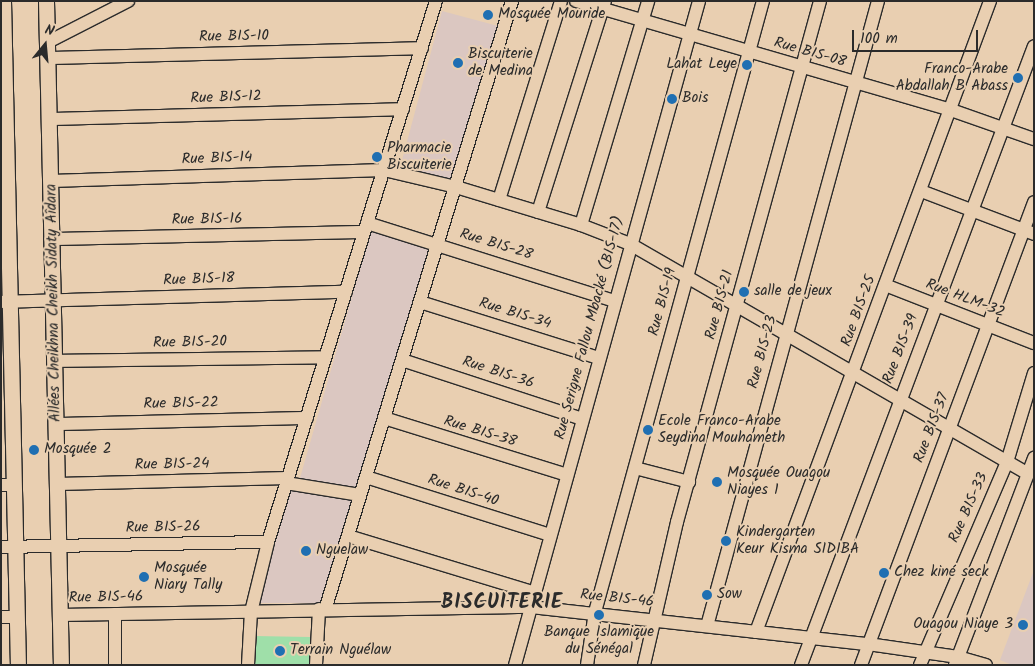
<!DOCTYPE html>
<meta charset="utf-8">
<style>
body{margin:0}
#map{position:relative;width:1035px;height:666px;overflow:hidden;background:#e9cfb1;font-family:Kalam,sans-serif}
div>[style]{position:absolute}
[style*='--x']{left:calc(var(--x)*1px);top:calc(var(--y)*1px);width:calc(var(--w)*1px);rotate:calc(var(--a)*1deg)}
.built>*{inset:0;background:#dbc7c1;transform-origin:0 0}
.green>*{inset:0;background:#9fdfa9;transform-origin:0 0}
.roads{filter:drop-shadow(1px 0 #2b2b2b) drop-shadow(-1px 0 #2b2b2b) drop-shadow(0 1px #2b2b2b) drop-shadow(0 -1px #2b2b2b)}
.minor>*{height:12px;margin:-6px;padding:0 6px;transform-origin:6px;border-radius:6px;background:#e9cfb1}
.major>*{height:15px;margin:-7.5px;padding:0 7.5px;transform-origin:7.5px;border-radius:7.5px;background:#e9cfb1}
.dots>*{width:14px;height:14px;translate:-50% -50%;box-sizing:border-box;border:2px solid #e9cfb1;border-radius:50%}
span{translate:-50% -50%;white-space:nowrap;text-align:center;line-height:1.15;-webkit-text-stroke:4px #e9cfb1;paint-order:stroke}
.poi-label{font-size:15px;color:#2b2b2b}
.left{translate:0 -50%;text-align:left}
.right{translate:-100% -50%;text-align:right}
.street-label{font-size:15px;color:#2b2b2b}
.district-label{font-size:20px;color:#2b2b2b;font-weight:700;letter-spacing:1px}
.frame{position:absolute;inset:0;border:2px solid #2b2b2b;pointer-events:none}
.north{position:absolute;left:20px;top:20px;width:50px;height:50px;-webkit-text-stroke:4px #e9cfb1;paint-order:stroke;rotate:17deg;font-size:14px;font-weight:700;line-height:20px;text-align:center;color:#2b2b2b}
.north::after{content:'';display:block;margin:auto;width:18px;height:22px;background:#2b2b2b;clip-path:polygon(50% 0,100% 100%,50% 72%,0 100%)}
.scale{position:absolute;left:852px;top:30px;width:126px;height:22px;box-sizing:border-box;border:2px solid #2b2b2b;border-top:0;padding-left:6px;font-size:15px;line-height:18px;white-space:nowrap;color:#2b2b2b;-webkit-text-stroke:4px #e9cfb1;paint-order:stroke}
</style>
<div id="map">
<div class="built">
<i style="left:442px;top:11px;width:62px;height:163px;rotate:15deg"></i>
<i style="left:372px;top:227px;width:64px;height:262px;rotate:16deg"></i>
<i style="clip-path:polygon(292px 487px,355px 499px,322px 603px,257px 603px)"></i>
<i style="clip-path:polygon(1034px 570px,1034px 665px,1012px 665px,1000px 660px)"></i>
</div>
<div class="green">
<i style="left:252px;top:636px;width:58px;height:29px;rotate:1deg"></i>
</div>
<div class="roads">
<div class="minor">
<i style="--x:576;--y:1;--w:391;--a:16.2"></i>
<i style="--x:951;--y:110;--w:88;--a:19.3"></i>
<i style="--x:48;--y:42;--w:90;--a:-27.1"></i>
<i style="--x:48;--y:58;--w:374;--a:-1.5"></i>
<i style="--x:50;--y:119;--w:353;--a:-1.6"></i>
<i style="--x:51;--y:181;--w:333;--a:-1.9"></i>
<i style="--x:384;--y:170;--w:74;--a:13.3"></i>
<i style="--x:456;--y:187;--w:131;--a:16.9"></i>
<i style="--x:581;--y:225;--w:53;--a:21.2"></i>
<i style="--x:630;--y:244;--w:460;--a:30"></i>
<i style="--x:921;--y:191;--w:121;--a:20.8"></i>
<i style="--x:499;--y:200;--w:208;--a:-72.7"></i>
<i style="--x:538;--y:212;--w:221;--a:-72.4"></i>
<i style="--x:367;--y:223;--w:259;--a:17.5"></i>
<i style="--x:581;--y:225;--w:234;--a:-73.3"></i>
<i style="--x:51;--y:239;--w:313;--a:-1.3"></i>
<i style="--x:885;--y:285;--w:160;--a:21.3"></i>
<i style="--x:1;--y:302;--w:345;--a:-1.7"></i>
<i style="--x:420;--y:302;--w:188;--a:17.4"></i>
<i style="--x:402;--y:360;--w:189;--a:18.1"></i>
<i style="--x:55;--y:361;--w:270;--a:-0.8"></i>
<i style="--x:384;--y:418;--w:192;--a:17.3"></i>
<i style="--x:56;--y:424;--w:251;--a:-1.4"></i>
<i style="--x:635;--y:468;--w:56;--a:14.5"></i>
<i style="--x:366;--y:477;--w:193;--a:17.5"></i>
<i style="--x:286;--y:483;--w:75;--a:9.2"></i>
<i style="--x:58;--y:484;--w:230;--a:-1.5"></i>
<i style="--x:1;--y:485;--w:13;--a:0"></i>
<i style="--x:348;--y:536;--w:196;--a:16.9"></i>
<i style="--x:1;--y:547;--w:267;--a:-1.1"></i>
<i style="--x:325;--y:610;--w:637;--a:-72.93"></i>
<i style="--x:115;--y:614;--w:51;--a:90"></i>
<i style="--x:60;--y:615;--w:471;--a:-1"></i>
<i style="--x:531;--y:607;--w:339;--a:6.3"></i>
<i style="--x:868;--y:644;--w:91;--a:8.2"></i>
<i style="--x:958;--y:657;--w:29;--a:16"></i>
<i style="--x:1;--y:617;--w:16;--a:0"></i>
<i style="--x:707;--y:626;--w:648;--a:-74.7"></i>
<i style="--x:756;--y:632;--w:673;--a:-69.65"></i>
<i style="--x:248;--y:665;--w:53;--a:-86.8"></i>
<i style="--x:251;--y:612;--w:72;--a:-76.3"></i>
<i style="--x:268;--y:542;--w:566;--a:-72.75"></i>
<i style="--x:316;--y:665;--w:56;--a:-86.9"></i>
<i style="--x:515;--y:665;--w:689;--a:-74.51"></i>
<i style="--x:587;--y:665;--w:54;--a:-81.4"></i>
<i style="--x:595;--y:612;--w:634;--a:-74.63"></i>
<i style="--x:644;--y:665;--w:147;--a:-77"></i>
<i style="--x:677;--y:522;--w:540;--a:-74.65"></i>
<i style="--x:801;--y:665;--w:661;--a:-69.37"></i>
<i style="--x:861;--y:665;--w:494;--a:-69.5"></i>
<i style="--x:920;--y:665;--w:221;--a:-66.8"></i>
<i style="--x:1007;--y:462;--w:93;--a:-73.1"></i>
<i style="--x:955;--y:665;--w:222;--a:-69.1"></i>
</div>
<div class="major">
<i style="--x:3;--y:1;--w:664;--a:88.71"></i>
<i style="--x:46;--y:1;--w:664;--a:88.71"></i>
</div>
</div>
<div class="dots">
<i style="left:488px;top:15px;background:#1f6fb2"></i>
<i style="left:458px;top:63px;background:#1f6fb2"></i>
<i style="left:747px;top:65px;background:#1f6fb2"></i>
<i style="left:1018px;top:78px;background:#1f6fb2"></i>
<i style="left:672px;top:99px;background:#1f6fb2"></i>
<i style="left:377px;top:157px;background:#1f6fb2"></i>
<i style="left:744px;top:292px;background:#1f6fb2"></i>
<i style="left:648px;top:430px;background:#1f6fb2"></i>
<i style="left:34px;top:450px;background:#1f6fb2"></i>
<i style="left:717px;top:482px;background:#1f6fb2"></i>
<i style="left:726px;top:541px;background:#1f6fb2"></i>
<i style="left:306px;top:551px;background:#1f6fb2"></i>
<i style="left:884px;top:573px;background:#1f6fb2"></i>
<i style="left:144px;top:577px;background:#1f6fb2"></i>
<i style="left:707px;top:595px;background:#1f6fb2"></i>
<i style="left:599px;top:615px;background:#1f6fb2"></i>
<i style="left:1023px;top:625px;background:#1f6fb2"></i>
<i style="left:280px;top:651px;background:#1f6fb2"></i>
</div>
<div class="poi-label">
<span class="left" style="left:498px;top:15px">Mosquée Mouride</span>
<span class="left" style="left:468px;top:63px">Biscuiterie<br>de Medina</span>
<span class="right" style="left:737px;top:65px">Lahat Leye</span>
<span class="right" style="left:1008px;top:78px">Franco-Arabe<br>Abdallah B Abass</span>
<span class="left" style="left:682px;top:99px">Bois</span>
<span class="left" style="left:387px;top:157px">Pharmacie<br>Biscuiterie</span>
<span class="left" style="left:754px;top:292px">salle de jeux</span>
<span class="left" style="left:658px;top:430px">Ecole Franco-Arabe<br>Seydina Mouhameth</span>
<span class="left" style="left:44px;top:450px">Mosquée 2</span>
<span class="left" style="left:727px;top:482px">Mosquée Ouagou<br>Niayes 1</span>
<span class="left" style="left:736px;top:541px">Kindergarten<br>Keur Kisma SIDIBA</span>
<span class="left" style="left:316px;top:551px">Nguelaw</span>
<span class="left" style="left:154px;top:577px">Mosquée<br>Niary Tally</span>
<span class="left" style="left:894px;top:573px">Chez kiné seck</span>
<span class="left" style="left:717px;top:595px">Sow</span>
<span class="right" style="left:1013px;top:625px">Ouagou Niaye 3</span>
<span style="left:599px;top:641px">Banque Islamique<br>du Sénégal</span>
<span class="left" style="left:290px;top:651px">Terrain Nguélaw</span>
</div>
<div class="street-label">
<span style="left:234px;top:37px;rotate:-1deg">Rue BIS-10</span>
<span style="left:810px;top:53px;rotate:16deg">Rue BIS-08</span>
<span style="left:226px;top:98px;rotate:-2deg">Rue BIS-12</span>
<span style="left:217px;top:159px;rotate:-2deg">Rue BIS-14</span>
<span style="left:207px;top:220px;rotate:-1deg">Rue BIS-16</span>
<span style="left:496px;top:245px;rotate:17deg">Rue BIS-28</span>
<span style="left:199px;top:280px;rotate:-2deg">Rue BIS-18</span>
<span style="left:965px;top:299px;rotate:21deg">Rue HLM-32</span>
<span style="left:663px;top:302px;rotate:-75deg">Rue BIS-19</span>
<span style="left:54px;top:303px;rotate:-91deg">Allées Cheikhna Cheikh Sidaty Aîdara</span>
<span style="left:720px;top:305px;rotate:-75deg">Rue BIS-21</span>
<span style="left:859px;top:311px;rotate:-70deg">Rue BIS-25</span>
<span style="left:515px;top:314px;rotate:17deg">Rue BIS-34</span>
<span style="left:590px;top:328px;rotate:-75deg">Rue Serigne Fallou Mbacké (BIS-17)</span>
<span style="left:190px;top:343px;rotate:-1deg">Rue BIS-20</span>
<span style="left:901px;top:349px;rotate:-69deg">Rue BIS-39</span>
<span style="left:763px;top:352px;rotate:-75deg">Rue BIS-23</span>
<span style="left:498px;top:373px;rotate:18deg">Rue BIS-36</span>
<span style="left:181px;top:404px;rotate:-1deg">Rue BIS-22</span>
<span style="left:932px;top:428px;rotate:-69deg">Rue BIS-37</span>
<span style="left:480px;top:432px;rotate:17deg">Rue BIS-38</span>
<span style="left:172px;top:465px;rotate:-1deg">Rue BIS-24</span>
<span style="left:463px;top:491px;rotate:18deg">Rue BIS-40</span>
<span style="left:969px;top:508px;rotate:-66deg">Rue BIS-33</span>
<span style="left:163px;top:528px;rotate:-1deg">Rue BIS-26</span>
<span style="left:106px;top:598px;rotate:-1deg">Rue BIS-46</span>
<span style="left:617px;top:599px;rotate:6deg">Rue BIS-46</span>
</div>
<div class="district-label">
<span style="left:502px;top:603px">BISCUITERIE</span>
</div>
<div class="frame"></div>
<div class="north">N</div>
<div class="scale">100 m</div>
</div>
